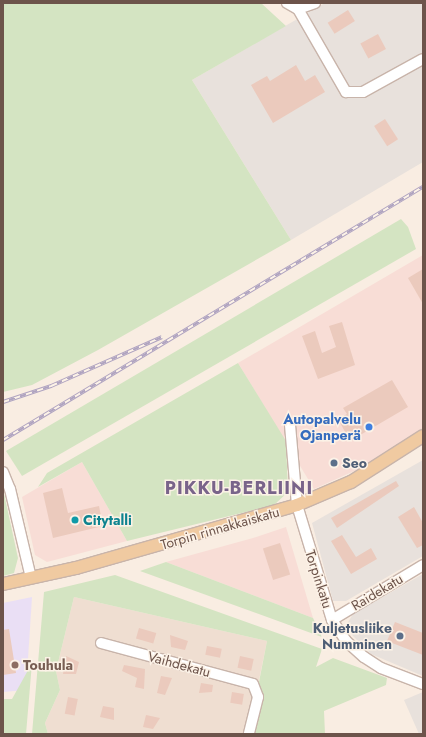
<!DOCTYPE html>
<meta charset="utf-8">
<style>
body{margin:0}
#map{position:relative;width:426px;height:737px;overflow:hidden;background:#f9ede2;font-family:Jost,sans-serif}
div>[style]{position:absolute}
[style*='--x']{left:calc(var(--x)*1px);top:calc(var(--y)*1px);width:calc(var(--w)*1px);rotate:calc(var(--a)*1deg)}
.residential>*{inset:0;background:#efded1}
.commercial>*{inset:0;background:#f8ddd6}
.industrial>*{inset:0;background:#e8e1dc}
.education>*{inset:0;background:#eadff5}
.green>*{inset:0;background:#d4e4c2}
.building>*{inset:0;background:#ebcabd;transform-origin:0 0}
.roads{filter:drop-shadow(1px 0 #c8b4aa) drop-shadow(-1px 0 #c8b4aa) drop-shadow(0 1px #c8b4aa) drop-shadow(0 -1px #c8b4aa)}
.minor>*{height:10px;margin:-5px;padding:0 5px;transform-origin:5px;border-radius:5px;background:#fff}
.major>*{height:12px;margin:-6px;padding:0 6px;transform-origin:6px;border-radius:6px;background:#f0caa1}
.rail>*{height:3.5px;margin-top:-1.75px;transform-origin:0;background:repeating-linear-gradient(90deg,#fcf2e7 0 6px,#afa3c0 0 12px);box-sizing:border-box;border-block:1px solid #afa3c0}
.dots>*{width:11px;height:11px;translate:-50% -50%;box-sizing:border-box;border:2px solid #fcf2e7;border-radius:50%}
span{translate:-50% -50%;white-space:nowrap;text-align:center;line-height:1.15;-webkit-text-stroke:3px #fcf2e7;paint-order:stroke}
.shop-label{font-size:14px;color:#366cbe;font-weight:700}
.right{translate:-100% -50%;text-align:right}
.service-label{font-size:14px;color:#4e5e75;font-weight:700}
.left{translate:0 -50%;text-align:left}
.culture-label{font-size:14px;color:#0d838f;font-weight:700}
.street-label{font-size:14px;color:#6d544b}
.education-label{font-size:14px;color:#785e54;font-weight:700}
.district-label{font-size:18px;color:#79648a;font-weight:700;letter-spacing:1px}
.frame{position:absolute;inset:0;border:4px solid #6d544b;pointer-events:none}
</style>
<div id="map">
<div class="residential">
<i style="clip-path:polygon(74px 597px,267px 641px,248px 734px,48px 734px,45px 723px,60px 690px,56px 671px)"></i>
</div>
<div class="commercial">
<i style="clip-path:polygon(423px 255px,423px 428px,381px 459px,314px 489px,238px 363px)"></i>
<i style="clip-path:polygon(82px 462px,127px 541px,47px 562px,35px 555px,22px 497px)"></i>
<i style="clip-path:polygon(286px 527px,313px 618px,166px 562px,253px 538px)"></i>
</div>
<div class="industrial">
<i style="clip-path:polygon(325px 3px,423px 3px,423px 162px,291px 240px,192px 80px)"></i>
<i style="clip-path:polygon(423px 460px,423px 556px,346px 601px,333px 601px,312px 523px)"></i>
<i style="clip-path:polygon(423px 574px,423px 676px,371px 654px,353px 636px,347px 624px,353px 614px)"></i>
<i style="clip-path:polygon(423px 692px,423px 734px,419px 734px,404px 700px)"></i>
</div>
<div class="education">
<i style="clip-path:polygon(32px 597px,26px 690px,3px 692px,3px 603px)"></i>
</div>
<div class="green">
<i style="clip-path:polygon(3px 3px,261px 3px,286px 26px,192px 80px,291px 240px,98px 350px,32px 385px,3px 392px)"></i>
<i style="clip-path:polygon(401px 219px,408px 227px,416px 249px,22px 476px,6px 451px)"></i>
<i style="clip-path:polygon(238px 363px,286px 441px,288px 492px,274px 505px,127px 541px,82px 462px,38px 487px,47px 473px)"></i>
<i style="clip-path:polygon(3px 489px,18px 558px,14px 573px,3px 576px)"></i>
<i style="clip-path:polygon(166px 562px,313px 618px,322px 637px,140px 571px)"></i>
<i style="clip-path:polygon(115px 575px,322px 649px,316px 667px,333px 658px,387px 678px,386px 685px,324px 711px,325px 734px,255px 734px,262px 698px,258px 687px,267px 641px,74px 597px,56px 671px,60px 690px,45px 723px,48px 734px,32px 734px,44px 592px)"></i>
<i style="clip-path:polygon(32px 663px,26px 734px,3px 734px,3px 699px,12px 699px)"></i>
</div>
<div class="building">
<i style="left:348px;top:10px;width:13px;height:24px;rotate:58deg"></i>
<i style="left:378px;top:34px;width:17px;height:20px;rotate:62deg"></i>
<i style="clip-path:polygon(296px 65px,305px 81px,315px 75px,325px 92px,273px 123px,251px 85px,267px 76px,270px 81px)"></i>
<i style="left:385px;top:119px;width:24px;height:13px;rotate:57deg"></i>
<i style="clip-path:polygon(423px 269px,423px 304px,408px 278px)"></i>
<i style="clip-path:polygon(342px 322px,355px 365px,318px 379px,302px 336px,315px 331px,322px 353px,336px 347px,329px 326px)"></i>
<i style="clip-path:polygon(392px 380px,408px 407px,350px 441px,338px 419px,347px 414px,343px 408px)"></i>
<i style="clip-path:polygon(396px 481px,399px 486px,337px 528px,331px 518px)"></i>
<i style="clip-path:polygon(62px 488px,68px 513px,99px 506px,103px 526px,53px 538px,43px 493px)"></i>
<i style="clip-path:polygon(414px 507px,423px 523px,423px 545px,417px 548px,398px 517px)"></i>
<i style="clip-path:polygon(342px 535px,356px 557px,371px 548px,377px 559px,351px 574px,331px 541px)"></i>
<i style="left:280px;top:543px;width:33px;height:18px;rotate:72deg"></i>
<i style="clip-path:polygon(395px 622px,423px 633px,423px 655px,387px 641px)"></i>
<i style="left:139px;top:628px;width:18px;height:11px;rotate:16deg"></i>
<i style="clip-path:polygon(9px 629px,16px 673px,3px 675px,3px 630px)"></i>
<i style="clip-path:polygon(170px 635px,188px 641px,185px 650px,171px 647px)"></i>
<i style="left:207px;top:646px;width:15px;height:9px;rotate:11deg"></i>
<i style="clip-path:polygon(66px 656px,79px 662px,76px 674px,63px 674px)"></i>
<i style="left:240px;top:656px;width:14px;height:12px;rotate:12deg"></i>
<i style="clip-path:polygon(124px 665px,145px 669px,144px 689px,135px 687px,137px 678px,122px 671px)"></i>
<i style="clip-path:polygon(161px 676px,172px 678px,165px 695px,157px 693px)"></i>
<i style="clip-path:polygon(201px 683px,213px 685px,212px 692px,199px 693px)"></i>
<i style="left:232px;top:692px;width:12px;height:11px;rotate:9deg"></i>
<i style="left:68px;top:697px;width:10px;height:17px;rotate:11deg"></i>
<i style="clip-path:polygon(103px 706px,114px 708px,114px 720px,100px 717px)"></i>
<i style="clip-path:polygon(146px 715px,160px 718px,153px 729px,143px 727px)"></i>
</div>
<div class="roads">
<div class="minor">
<i style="--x:287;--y:3;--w:13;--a:29"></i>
<i style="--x:298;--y:9;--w:18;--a:-19"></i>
<i style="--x:298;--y:9;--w:96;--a:60"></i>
<i style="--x:346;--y:92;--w:17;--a:0"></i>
<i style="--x:363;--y:92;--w:68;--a:-28.8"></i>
<i style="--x:290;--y:425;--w:80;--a:85"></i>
<i style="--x:297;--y:505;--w:120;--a:73.1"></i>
<i style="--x:332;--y:620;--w:25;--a:56"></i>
<i style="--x:346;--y:641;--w:24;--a:42"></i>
<i style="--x:364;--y:657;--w:20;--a:33"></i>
<i style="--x:381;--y:668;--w:45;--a:20.9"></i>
<i style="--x:3;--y:472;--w:18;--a:68"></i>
<i style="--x:10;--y:489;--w:91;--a:76.7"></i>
<i style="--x:332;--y:620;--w:106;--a:-31.1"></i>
<i style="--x:101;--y:643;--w:157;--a:15.1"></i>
<i style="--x:253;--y:684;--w:14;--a:69"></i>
<i style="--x:258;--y:697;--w:38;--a:104"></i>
</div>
<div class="major">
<i style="--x:3;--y:584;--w:75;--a:-12.4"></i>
<i style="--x:76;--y:568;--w:230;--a:-15.9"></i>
<i style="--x:297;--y:505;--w:59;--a:-23.1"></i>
<i style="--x:351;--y:482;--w:85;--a:-32.6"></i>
</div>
</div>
<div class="rail">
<i style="--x:3;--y:402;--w:51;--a:-18.4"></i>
<i style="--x:51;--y:386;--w:121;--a:-23.8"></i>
<i style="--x:3;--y:440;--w:490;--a:-31.1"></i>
</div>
<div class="dots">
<i style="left:369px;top:427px;background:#3f7fe0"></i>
<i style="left:334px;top:463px;background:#5c6f8a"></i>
<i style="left:75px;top:520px;background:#0f9aa8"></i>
<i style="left:400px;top:636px;background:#5c6f8a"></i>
<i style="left:15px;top:665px;background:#8d6e63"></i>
</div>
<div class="shop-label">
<span class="right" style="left:361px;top:427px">Autopalvelu<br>Ojanperä</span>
</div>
<div class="service-label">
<span class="left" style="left:342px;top:463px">Seo</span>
<span class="right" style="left:392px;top:636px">Kuljetusliike<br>Numminen</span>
</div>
<div class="culture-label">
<span class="left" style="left:83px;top:520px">Citytalli</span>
</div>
<div class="street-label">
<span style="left:220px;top:528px;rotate:-16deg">Torpin rinnakkaiskatu</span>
<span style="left:319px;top:579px;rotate:72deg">Torpinkatu</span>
<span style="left:377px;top:592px;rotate:-31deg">Raidekatu</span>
<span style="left:179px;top:664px;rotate:15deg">Vaihdekatu</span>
</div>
<div class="education-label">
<span class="left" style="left:23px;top:665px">Touhula</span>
</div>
<div class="district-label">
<span style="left:239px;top:488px">PIKKU-BERLIINI</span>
</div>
<div class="frame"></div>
</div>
